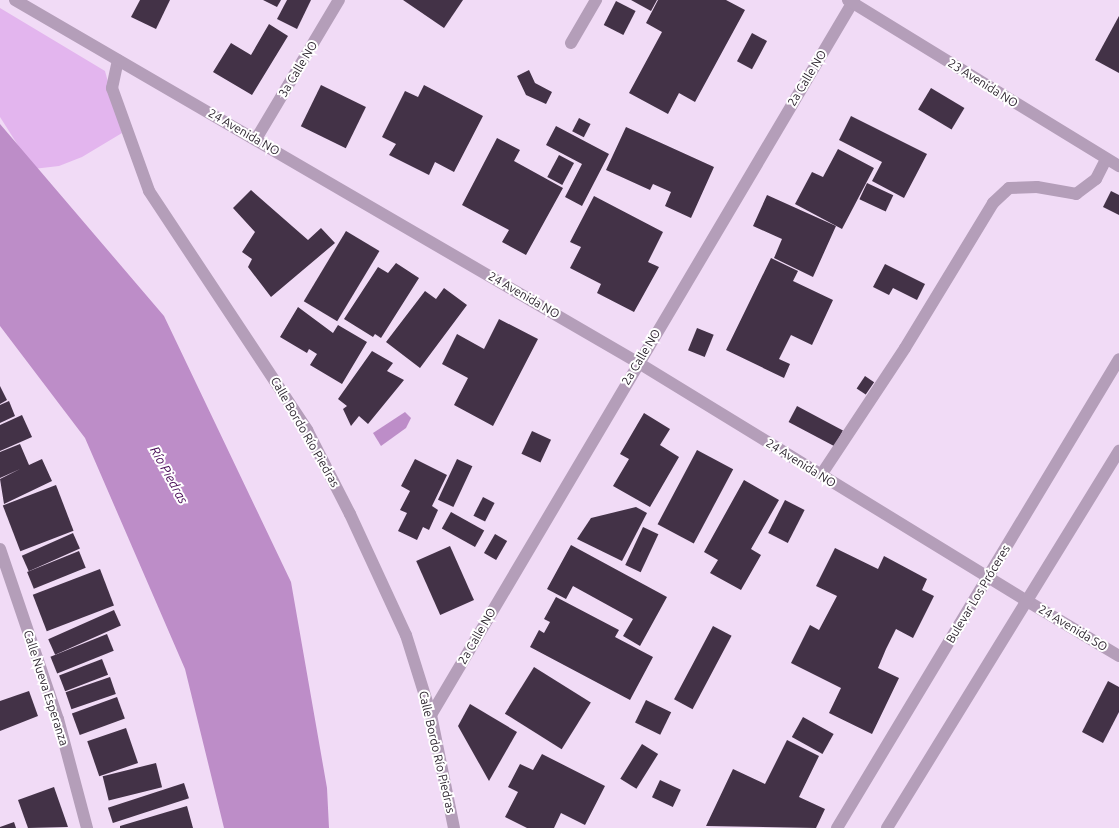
<!DOCTYPE html>
<meta charset="utf-8">
<style>
body{margin:0}
#map{position:relative;width:1119px;height:828px;overflow:hidden;background:#f1dbf6;font-family:Ubuntu,sans-serif}
div>[style]{position:absolute}
[style*='--x']{left:calc(var(--x)*1px);top:calc(var(--y)*1px);width:calc(var(--w)*1px);rotate:calc(var(--a)*1deg)}
.green>*{inset:0;background:#e3b5ee}
.water>*{inset:0;background:#bd8dc8}
.building>*{inset:0;background:#433247;transform-origin:0 0}
.service>*{height:12px;margin:-6px;padding:0 6px;transform-origin:6px;border-radius:6px;background:#b49eb9}
.minor>*{height:12px;margin:-6px;padding:0 6px;transform-origin:6px;border-radius:6px;background:#b49eb9}
.tertiary>*{height:12px;margin:-6px;padding:0 6px;transform-origin:6px;border-radius:6px;background:#b49eb9}
span{translate:-50% -50%;white-space:nowrap;text-align:center;line-height:1.15;-webkit-text-stroke:4px #fff;paint-order:stroke}
.street-label{font-size:12px;color:#2c242e}
.water-label{font-size:13px;color:#480b56;font-style:italic}
</style>
<div id="map">
<div class="green">
<i style="clip-path:polygon(0 8px,105px 71px,122px 133px,82px 157px,59px 166px,33px 169px,0 117px)"></i>
</div>
<div class="water">
<i style="clip-path:polygon(0 124px,164px 316px,291px 582px,327px 788px,329px 828px,224px 828px,185px 669px,85px 438px,0 326px)"></i>
<i style="clip-path:polygon(405px 412px,411px 418px,406px 428px,381px 446px,373px 433px)"></i>
</div>
<div class="building">
<i style="clip-path:polygon(140px 0,170px 0,156px 29px,131px 17px)"></i>
<i style="clip-path:polygon(263px 0,281px 0,277px 7px)"></i>
<i style="clip-path:polygon(287px 0,311px 0,297px 29px,277px 19px)"></i>
<i style="clip-path:polygon(403px 0,463px 0,444px 28px)"></i>
<i style="clip-path:polygon(631px 0,657px 0,651px 11px)"></i>
<i style="clip-path:polygon(658px 0,726px 0,745px 10px,695px 102px,679px 93px,668px 114px,629px 93px,662px 32px,646px 23px)"></i>
<i style="left:616px;top:1px;width:22px;height:27px;rotate:27deg"></i>
<i style="clip-path:polygon(1119px 16px,1119px 73px,1095px 60px)"></i>
<i style="clip-path:polygon(269px 24px,288px 36px,252px 95px,213px 72px,231px 43px,251px 55px)"></i>
<i style="left:752px;top:33px;width:17px;height:32px;rotate:28deg"></i>
<i style="clip-path:polygon(529px 70px,535px 83px,552px 92px,546px 104px,526px 95px,517px 76px)"></i>
<i style="left:321px;top:85px;width:50px;height:46px;rotate:26deg"></i>
<i style="clip-path:polygon(424px 85px,483px 116px,454px 172px,435px 162px,429px 175px,389px 155px,396px 144px,382px 137px,405px 91px,418px 97px)"></i>
<i style="left:931px;top:88px;width:39px;height:25px;rotate:31deg"></i>
<i style="clip-path:polygon(851px 116px,927px 154px,904px 198px,872px 181px,882px 162px,839px 140px)"></i>
<i style="left:579px;top:118px;width:13px;height:15px;rotate:27deg"></i>
<i style="clip-path:polygon(556px 126px,609px 154px,582px 206px,565px 197px,582px 164px,546px 145px)"></i>
<i style="clip-path:polygon(626px 127px,714px 167px,691px 218px,665px 206px,671px 192px,653px 184px,650px 190px,606px 170px)"></i>
<i style="clip-path:polygon(497px 138px,520px 150px,514px 161px,563px 188px,526px 255px,502px 242px,509px 230px,462px 205px)"></i>
<i style="clip-path:polygon(838px 149px,874px 168px,842px 229px,795px 204px,812px 172px,823px 177px)"></i>
<i style="left:559px;top:155px;width:17px;height:25px;rotate:28deg"></i>
<i style="left:867px;top:183px;width:29px;height:18px;rotate:25deg"></i>
<i style="clip-path:polygon(251px 190px,308px 240px,321px 228px,335px 243px,271px 297px,248px 267px,252px 259px,242px 252px,255px 232px,233px 208px)"></i>
<i style="clip-path:polygon(1111px 191px,1119px 195px,1119px 215px,1103px 207px)"></i>
<i style="clip-path:polygon(767px 195px,836px 226px,813px 277px,774px 258px,782px 239px,753px 226px)"></i>
<i style="clip-path:polygon(594px 196px,663px 232px,648px 262px,659px 267px,634px 312px,597px 293px,601px 284px,570px 268px,581px 247px,570px 242px)"></i>
<i style="left:346px;top:231px;width:39px;height:82px;rotate:31deg"></i>
<i style="clip-path:polygon(771px 258px,798px 271px,793px 281px,833px 300px,812px 345px,791px 335px,779px 359px,790px 364px,784px 378px,726px 350px)"></i>
<i style="clip-path:polygon(396px 263px,419px 278px,381px 338px,375px 334px,373px 337px,344px 319px,378px 267px,388px 273px)"></i>
<i style="clip-path:polygon(885px 264px,925px 284px,917px 300px,893px 288px,889px 295px,873px 287px)"></i>
<i style="clip-path:polygon(444px 288px,467px 305px,420px 368px,386px 342px,425px 291px,436px 299px)"></i>
<i style="clip-path:polygon(298px 307px,333px 333px,338px 325px,367px 342px,342px 384px,310px 365px,317px 354px,309px 349px,307px 353px,280px 337px)"></i>
<i style="clip-path:polygon(499px 319px,538px 339px,493px 426px,454px 405px,468px 378px,442px 364px,457px 334px,484px 349px)"></i>
<i style="left:697px;top:328px;width:18px;height:24px;rotate:22deg"></i>
<i style="clip-path:polygon(372px 351px,393px 363px,387px 371px,404px 380px,368px 424px,359px 416px,351px 426px,343px 409px,347px 406px,338px 399px)"></i>
<i style="left:865px;top:376px;width:11px;height:15px;rotate:34deg"></i>
<i style="clip-path:polygon(0 386px,7px 400px,0 404px)"></i>
<i style="clip-path:polygon(9px 401px,15px 416px,0 423px,0 405px)"></i>
<i style="left:797px;top:406px;width:52px;height:18px;rotate:28deg"></i>
<i style="clip-path:polygon(644px 413px,670px 429px,660px 445px,679px 457px,650px 507px,613px 486px,629px 459px,620px 454px)"></i>
<i style="clip-path:polygon(22px 415px,32px 437px,0 451px,0 425px)"></i>
<i style="left:532px;top:431px;width:21px;height:25px;rotate:25deg"></i>
<i style="clip-path:polygon(20px 444px,29px 465px,42px 459px,52px 481px,4px 504px,0 479px,20px 469px,0 478px,0 452px)"></i>
<i style="left:697px;top:450px;width:41px;height:84px;rotate:28deg"></i>
<i style="clip-path:polygon(415px 459px,447px 475px,432px 506px,438px 510px,429px 530px,423px 527px,417px 540px,398px 531px,407px 513px,400px 510px,410px 491px,401px 486px)"></i>
<i style="left:457px;top:459px;width:17px;height:45px;rotate:25deg"></i>
<i style="clip-path:polygon(744px 480px,779px 500px,751px 549px,761px 555px,741px 590px,710px 573px,718px 560px,704px 552px)"></i>
<i style="left:56px;top:485px;width:49px;height:57px;rotate:69deg"></i>
<i style="left:483px;top:497px;width:13px;height:21px;rotate:27deg"></i>
<i style="left:785px;top:500px;width:22px;height:37px;rotate:27deg"></i>
<i style="clip-path:polygon(636px 507px,647px 513px,622px 561px,577px 539px,591px 518px)"></i>
<i style="left:451px;top:512px;width:38px;height:19px;rotate:29deg"></i>
<i style="left:643px;top:527px;width:17px;height:42px;rotate:25deg"></i>
<i style="left:73px;top:533px;width:17px;height:56px;rotate:66deg"></i>
<i style="left:495px;top:534px;width:14px;height:22px;rotate:30deg"></i>
<i style="clip-path:polygon(571px 545px,667px 597px,640px 646px,623px 636px,633px 619px,573px 586px,566px 599px,547px 589px)"></i>
<i style="left:450px;top:546px;width:59px;height:37px;rotate:66deg"></i>
<i style="clip-path:polygon(835px 548px,878px 569px,884px 556px,927px 579px,922px 590px,934px 596px,913px 638px,896px 629px,886px 649px,878px 668px,899px 678px,872px 734px,829px 713px,841px 688px,791px 663px,810px 625px,819px 630px,837px 596px,816px 586px)"></i>
<i style="left:79px;top:551px;width:18px;height:56px;rotate:68deg"></i>
<i style="left:100px;top:569px;width:39px;height:72px;rotate:69deg"></i>
<i style="clip-path:polygon(556px 597px,619px 630px,615px 637px,653px 657px,630px 700px,530px 647px,539px 630px,544px 633px,550px 622px,544px 619px)"></i>
<i style="left:114px;top:610px;width:17px;height:72px;rotate:66deg"></i>
<i style="left:713px;top:626px;width:21px;height:83px;rotate:28deg"></i>
<i style="left:107px;top:634px;width:18px;height:61px;rotate:68deg"></i>
<i style="left:102px;top:659px;width:17px;height:46px;rotate:69deg"></i>
<i style="left:534px;top:667px;width:67px;height:55px;rotate:32deg"></i>
<i style="left:110px;top:677px;width:18px;height:47px;rotate:71deg"></i>
<i style="clip-path:polygon(1108px 681px,1119px 687px,1119px 712px,1103px 743px,1082px 732px)"></i>
<i style="clip-path:polygon(29px 691px,38px 716px,0 731px,0 701px)"></i>
<i style="left:117px;top:697px;width:23px;height:48px;rotate:70deg"></i>
<i style="left:646px;top:700px;width:28px;height:25px;rotate:26deg"></i>
<i style="clip-path:polygon(470px 704px,517px 732px,489px 781px,458px 726px)"></i>
<i style="left:803px;top:717px;width:35px;height:23px;rotate:29deg"></i>
<i style="left:126px;top:728px;width:37px;height:41px;rotate:71deg"></i>
<i style="clip-path:polygon(787px 740px,819px 756px,799px 797px,825px 809px,816px 828px,706px 826px,733px 769px,765px 784px)"></i>
<i style="left:642px;top:744px;width:19px;height:41px;rotate:32deg"></i>
<i style="clip-path:polygon(542px 754px,605px 786px,585px 825px,561px 813px,554px 828px,527px 828px,505px 817px,518px 792px,508px 787px,520px 764px,533px 770px)"></i>
<i style="left:156px;top:763px;width:25px;height:55px;rotate:76deg"></i>
<i style="left:660px;top:780px;width:23px;height:19px;rotate:25deg"></i>
<i style="left:184px;top:783px;width:16px;height:80px;rotate:72deg"></i>
<i style="clip-path:polygon(54px 787px,68px 827px,28px 828px,18px 800px)"></i>
<i style="clip-path:polygon(187px 806px,193px 828px,120px 828px,120px 826px)"></i>
<i style="clip-path:polygon(14px 822px,16px 828px,0 828px,0 827px)"></i>
</div>
<div class="service">
<i style="--x:571;--y:43;--w:50;--a:-59.8"></i>
<i style="--x:821;--y:475;--w:152;--a:-56.5"></i>
<i style="--x:905;--y:348;--w:170;--a:-58.7"></i>
<i style="--x:993;--y:203;--w:22;--a:-43"></i>
<i style="--x:1009;--y:188;--w:28;--a:-2"></i>
<i style="--x:1037;--y:187;--w:40;--a:10"></i>
<i style="--x:1076;--y:194;--w:25;--a:-37"></i>
<i style="--x:1096;--y:179;--w:22;--a:-63"></i>
</div>
<div class="minor">
<i style="--x:118;--y:60;--w:29;--a:102"></i>
<i style="--x:112;--y:88;--w:109;--a:70.2"></i>
<i style="--x:149;--y:191;--w:287;--a:56.5"></i>
<i style="--x:307;--y:430;--w:94;--a:62.9"></i>
<i style="--x:350;--y:514;--w:133;--a:65.2"></i>
<i style="--x:406;--y:635;--w:84;--a:72.6"></i>
<i style="--x:431;--y:715;--w:115;--a:78.5"></i>
<i style="--x:256;--y:139;--w:162;--a:-59.2"></i>
<i style="--x:0;--y:549;--w:180;--a:71.2"></i>
<i style="--x:58;--y:719;--w:113;--a:75.1"></i>
<i style="--x:1027;--y:601;--w:107;--a:30.9"></i>
<i style="--x:431;--y:715;--w:831;--a:-59.39"></i>
</div>
<div class="tertiary">
<i style="--x:15;--y:0;--w:720;--a:30.2"></i>
<i style="--x:637;--y:362;--w:457;--a:31.5"></i>
<i style="--x:848;--y:0;--w:318;--a:31.5"></i>
<i style="--x:837;--y:828;--w:547;--a:-58.98"></i>
<i style="--x:887;--y:828;--w:443;--a:-58.4"></i>
</div>
<div class="street-label">
<span style="left:298px;top:69px;rotate:-59deg">3a Calle NO</span>
<span style="left:807px;top:78px;rotate:-59deg">2a Calle NO</span>
<span style="left:983px;top:83px;rotate:32deg">23 Avenida NO</span>
<span style="left:244px;top:132px;rotate:30deg">24 Avenida NO</span>
<span style="left:524px;top:295px;rotate:30deg">24 Avenida NO</span>
<span style="left:641px;top:357px;rotate:-59deg">2a Calle NO</span>
<span style="left:305px;top:432px;rotate:60deg">Calle Bordo Río Piedras</span>
<span style="left:801px;top:463px;rotate:32deg">24 Avenida NO</span>
<span style="left:978px;top:594px;rotate:-59deg">Bulevar Los Próceres</span>
<span style="left:1073px;top:628px;rotate:31deg">24 Avenida SO</span>
<span style="left:477px;top:636px;rotate:-60deg">2a Calle NO</span>
<span style="left:46px;top:688px;rotate:72deg">Calle Nueva Esperanza</span>
<span style="left:437px;top:752px;rotate:77deg">Calle Bordo Río Piedras</span>
</div>
<div class="water-label">
<span style="left:169px;top:475px;rotate:61deg">Río Piedras</span>
</div>
</div>
